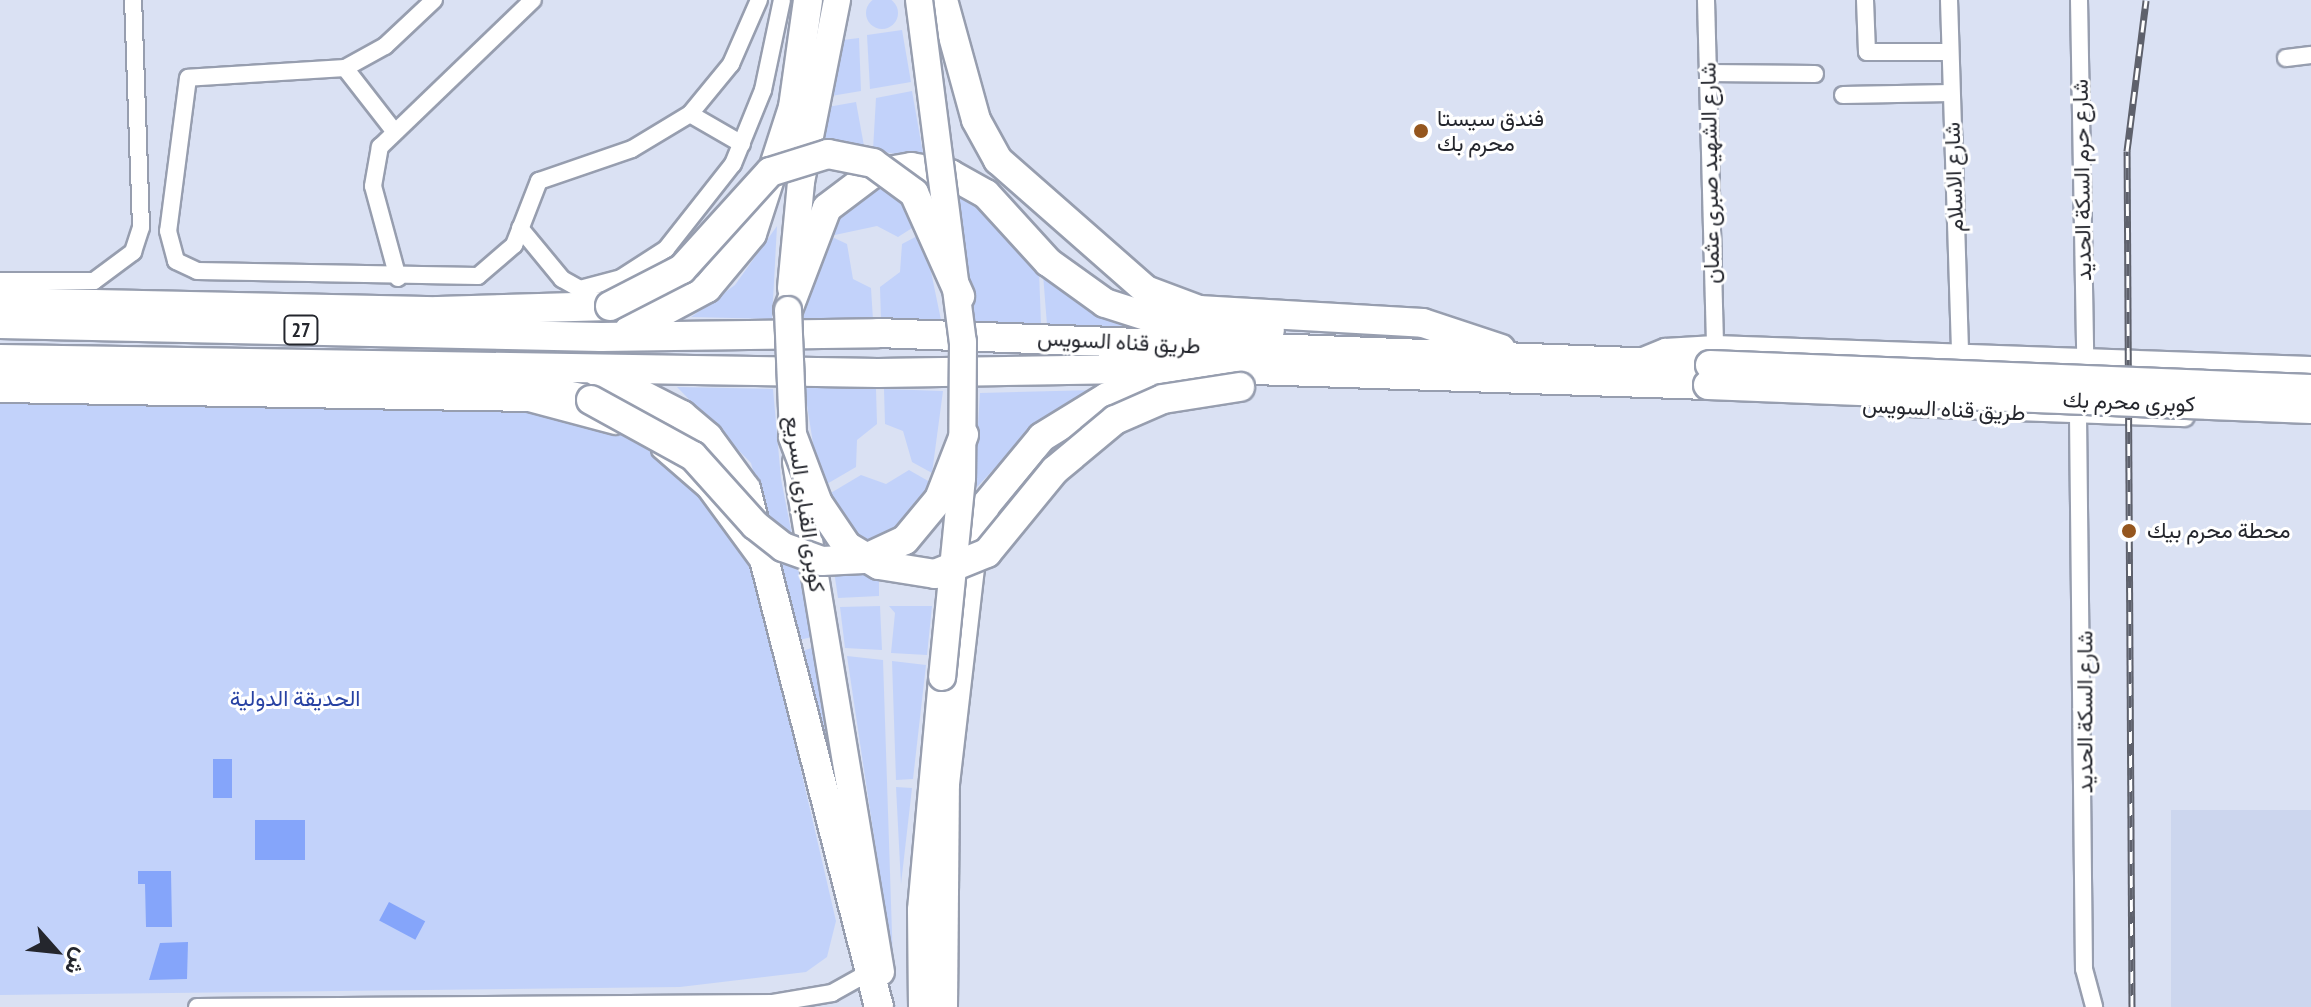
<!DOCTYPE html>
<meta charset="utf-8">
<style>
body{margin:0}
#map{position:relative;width:2311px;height:1007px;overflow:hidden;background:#dae1f3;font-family:"PT Sans Narrow",Vazirmatn,sans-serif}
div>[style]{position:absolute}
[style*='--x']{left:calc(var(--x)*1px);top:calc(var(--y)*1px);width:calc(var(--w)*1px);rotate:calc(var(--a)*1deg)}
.built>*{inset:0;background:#ccd6ee;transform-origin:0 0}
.green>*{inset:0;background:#c2d2fa}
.round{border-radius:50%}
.water>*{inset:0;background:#85a5fa;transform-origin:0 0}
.roads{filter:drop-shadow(2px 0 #979eaf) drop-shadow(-2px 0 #979eaf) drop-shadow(0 2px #979eaf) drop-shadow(0 -2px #979eaf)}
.minor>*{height:16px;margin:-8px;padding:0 8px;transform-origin:8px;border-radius:8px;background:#fff}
.tertiary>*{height:18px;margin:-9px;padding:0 9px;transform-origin:9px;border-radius:9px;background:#fff}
.trunk>*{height:26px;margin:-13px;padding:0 13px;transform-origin:13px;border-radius:13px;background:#fff}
.motorway>*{height:28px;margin:-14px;padding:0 14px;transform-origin:14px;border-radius:14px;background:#fff}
.rail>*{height:7px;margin-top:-3.5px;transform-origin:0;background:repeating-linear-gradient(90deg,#fff 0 12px,#5e616c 0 24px);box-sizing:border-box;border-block:2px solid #5e616c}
.bridges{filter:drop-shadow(2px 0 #979eaf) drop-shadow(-2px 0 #979eaf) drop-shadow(0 2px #979eaf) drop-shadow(0 -2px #979eaf)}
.trunk-bridge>*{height:26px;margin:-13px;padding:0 13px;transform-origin:13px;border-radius:13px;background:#fff}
.motorway-bridge>*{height:28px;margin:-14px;padding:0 14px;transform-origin:14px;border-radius:14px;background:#fff}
.dots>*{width:22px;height:22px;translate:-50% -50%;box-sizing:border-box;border:4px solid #fff;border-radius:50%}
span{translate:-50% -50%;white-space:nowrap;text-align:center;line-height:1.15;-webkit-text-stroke:6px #fff;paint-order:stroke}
.shield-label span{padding:2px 6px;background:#fff;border:2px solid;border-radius:6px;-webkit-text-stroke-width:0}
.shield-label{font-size:20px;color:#24262d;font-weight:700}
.poi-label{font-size:22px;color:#24262d}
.left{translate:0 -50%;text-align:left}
.street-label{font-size:22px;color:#24262d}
.park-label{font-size:22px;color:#2842a3}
.north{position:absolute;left:16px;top:911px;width:80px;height:80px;-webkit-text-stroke:6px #fff;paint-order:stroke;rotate:117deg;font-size:22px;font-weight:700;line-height:32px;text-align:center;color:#24262d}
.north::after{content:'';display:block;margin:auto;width:28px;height:36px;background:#24262d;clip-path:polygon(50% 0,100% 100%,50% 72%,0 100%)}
</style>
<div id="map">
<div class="built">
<i style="left:2311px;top:810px;width:197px;height:140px;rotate:90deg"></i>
</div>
<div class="green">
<i class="round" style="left:866px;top:-3px;width:32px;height:32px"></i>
<i style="clip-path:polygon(902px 30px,911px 82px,870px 89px,867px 35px)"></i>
<i style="clip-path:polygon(859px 38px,861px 91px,825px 97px,835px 41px)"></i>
<i style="clip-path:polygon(912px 91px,924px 159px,873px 150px,876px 98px)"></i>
<i style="clip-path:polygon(856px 102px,864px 146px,816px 142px,822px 108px)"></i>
<i style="clip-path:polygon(888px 182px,920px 223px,898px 237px,877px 226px,830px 236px,847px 244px,853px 279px,871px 288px,873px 320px,801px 318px,814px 251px,851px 200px)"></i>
<i style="clip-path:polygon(964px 194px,1039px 271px,1041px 324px,972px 322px,956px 201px)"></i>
<i style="clip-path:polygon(777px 226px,772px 319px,691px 317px,735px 285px)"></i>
<i style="clip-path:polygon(923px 233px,941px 320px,881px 320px,880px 287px,900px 272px,902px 244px)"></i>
<i style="clip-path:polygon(1043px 274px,1084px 305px,1142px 334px,1047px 325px)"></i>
<i style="clip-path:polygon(804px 386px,876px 389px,877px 424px,857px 440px,856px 467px,820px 488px)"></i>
<i style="clip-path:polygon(677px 387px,773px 389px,781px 479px,812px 637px,799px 640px,751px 463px)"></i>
<i style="clip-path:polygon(884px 389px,943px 391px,932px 473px,912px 462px,903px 431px,885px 424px)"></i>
<i style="clip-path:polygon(1096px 390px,1030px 431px,974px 490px,980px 393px)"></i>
<i style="clip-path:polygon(0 400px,534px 409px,616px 430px,650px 448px,697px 487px,738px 543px,759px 590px,836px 921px,827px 957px,806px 972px,680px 987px,0 995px)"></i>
<i style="clip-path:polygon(909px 470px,930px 482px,919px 505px,893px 532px,862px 547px,824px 497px,861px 475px,886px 484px)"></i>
<i style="clip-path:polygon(860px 567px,879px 577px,879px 596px,838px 598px,834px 571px)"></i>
<i style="clip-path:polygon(880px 606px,882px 650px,845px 648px,840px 607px)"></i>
<i style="clip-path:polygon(889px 606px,932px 606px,927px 655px,891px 653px,895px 613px)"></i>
<i style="clip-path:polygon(815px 647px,837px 768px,832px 770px,802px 651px)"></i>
<i style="clip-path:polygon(847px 656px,883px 660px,893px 964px)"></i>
<i style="clip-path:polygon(892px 661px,926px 665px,913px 779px,896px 780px)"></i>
<i style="clip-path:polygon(896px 787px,912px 788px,901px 884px)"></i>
</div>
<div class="water">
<i style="left:213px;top:759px;width:19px;height:39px"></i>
<i style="left:255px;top:820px;width:50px;height:40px"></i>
<i style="clip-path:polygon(138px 871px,171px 871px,172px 927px,146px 927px,145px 884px,138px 884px)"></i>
<i style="left:389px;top:902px;width:41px;height:21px;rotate:28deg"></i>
<i style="clip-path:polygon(188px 942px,187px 979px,149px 980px,160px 943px)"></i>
</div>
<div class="roads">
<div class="minor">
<i style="--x:434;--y:0;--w:67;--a:136.8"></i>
<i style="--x:385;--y:46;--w:46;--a:151.2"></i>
<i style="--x:345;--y:68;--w:157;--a:176.4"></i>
<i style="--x:188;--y:78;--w:154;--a:97.4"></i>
<i style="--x:168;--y:231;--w:31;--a:75"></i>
<i style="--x:176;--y:261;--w:23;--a:25"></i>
<i style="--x:197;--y:271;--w:281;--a:1"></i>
<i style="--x:478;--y:276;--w:48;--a:-40.7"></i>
<i style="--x:514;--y:245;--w:69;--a:-68.7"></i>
<i style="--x:539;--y:181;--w:98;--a:-19"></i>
<i style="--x:632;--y:149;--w:68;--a:-31.1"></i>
<i style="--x:690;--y:114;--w:65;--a:-50.6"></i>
<i style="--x:731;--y:64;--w:70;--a:-66.4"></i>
<i style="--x:1706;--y:0;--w:345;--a:88.5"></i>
<i style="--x:1865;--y:0;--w:52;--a:87.8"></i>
<i style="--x:1867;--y:52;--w:83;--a:0"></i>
<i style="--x:1949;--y:0;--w:354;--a:88.2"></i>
<i style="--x:2079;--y:0;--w:359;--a:89"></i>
<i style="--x:2286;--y:58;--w:25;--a:-7"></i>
<i style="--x:345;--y:68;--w:80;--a:52.1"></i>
<i style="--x:1708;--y:73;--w:107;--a:0.5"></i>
<i style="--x:1843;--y:95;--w:108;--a:-1.1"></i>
<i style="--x:690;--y:114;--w:60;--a:30"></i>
<i style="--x:520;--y:228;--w:66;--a:50.5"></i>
<i style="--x:562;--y:279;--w:21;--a:29"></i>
<i style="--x:580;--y:289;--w:42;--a:-15"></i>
<i style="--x:621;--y:278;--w:54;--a:-32.8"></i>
<i style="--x:666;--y:249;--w:108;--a:-51.8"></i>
<i style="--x:733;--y:164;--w:80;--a:-67.9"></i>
<i style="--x:763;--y:90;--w:92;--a:-78.1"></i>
<i style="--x:398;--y:278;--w:95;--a:-105.2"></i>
<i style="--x:373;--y:186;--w:40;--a:-80"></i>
<i style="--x:380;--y:147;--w:212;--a:-43.9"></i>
<i style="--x:0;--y:281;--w:94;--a:0"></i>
<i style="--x:94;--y:281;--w:49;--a:-36.6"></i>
<i style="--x:133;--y:252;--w:26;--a:-72"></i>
<i style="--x:141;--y:227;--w:227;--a:-92"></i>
<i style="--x:0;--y:394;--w:529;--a:0.97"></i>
<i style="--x:529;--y:403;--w:89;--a:15"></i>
<i style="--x:2078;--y:415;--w:554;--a:89.38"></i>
<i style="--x:2084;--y:969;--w:39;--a:75"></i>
<i style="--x:660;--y:450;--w:61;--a:41"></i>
<i style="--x:706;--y:490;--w:88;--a:53.8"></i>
<i style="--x:197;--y:1007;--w:576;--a:-0.4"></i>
<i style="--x:773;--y:1003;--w:60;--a:-9.6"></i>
<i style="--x:832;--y:993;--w:41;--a:-29.1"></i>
</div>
<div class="tertiary">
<i style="--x:1640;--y:358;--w:27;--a:-22"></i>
<i style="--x:1665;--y:348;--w:50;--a:-3.4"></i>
<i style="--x:1715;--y:345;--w:596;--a:2.02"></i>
<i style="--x:1883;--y:406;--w:302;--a:2.1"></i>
</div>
<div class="trunk">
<i style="--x:791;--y:288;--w:106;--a:-84.6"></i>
<i style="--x:801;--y:182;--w:186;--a:-78.8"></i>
<i style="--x:796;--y:462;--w:517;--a:80.54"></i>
<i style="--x:922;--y:1007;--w:97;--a:-90.6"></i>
<i style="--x:921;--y:910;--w:234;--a:-84.8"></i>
</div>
<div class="motorway">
<i style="--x:943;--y:0;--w:124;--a:74.6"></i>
<i style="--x:976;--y:120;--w:46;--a:61.2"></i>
<i style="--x:998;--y:160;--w:197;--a:41.3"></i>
<i style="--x:1146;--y:290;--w:57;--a:20.7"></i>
<i style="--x:1199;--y:310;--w:224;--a:3.3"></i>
<i style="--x:1423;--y:323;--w:82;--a:18.4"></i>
<i style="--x:0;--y:302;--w:438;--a:1.2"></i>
<i style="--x:438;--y:311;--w:172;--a:-1.7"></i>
<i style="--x:788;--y:310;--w:109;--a:-69.1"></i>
<i style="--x:827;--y:208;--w:56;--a:-37.1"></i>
<i style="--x:872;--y:174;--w:40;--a:-10"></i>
<i style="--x:911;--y:167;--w:40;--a:10"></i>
<i style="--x:950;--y:174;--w:41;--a:29.1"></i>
<i style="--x:986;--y:194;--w:92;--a:47.6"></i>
<i style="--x:1048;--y:262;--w:70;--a:35.7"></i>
<i style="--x:1105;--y:303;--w:69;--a:17.7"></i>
<i style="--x:1171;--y:324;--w:99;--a:3.5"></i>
<i style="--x:0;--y:324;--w:601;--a:1.24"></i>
<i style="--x:601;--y:337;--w:277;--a:-0.8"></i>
<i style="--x:878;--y:333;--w:833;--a:2.2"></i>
<i style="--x:629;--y:330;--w:89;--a:-28.3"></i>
<i style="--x:707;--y:288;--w:70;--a:-50.2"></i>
<i style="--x:752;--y:234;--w:133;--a:-72.1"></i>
<i style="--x:793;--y:107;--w:108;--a:-82"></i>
<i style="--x:0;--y:359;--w:878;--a:0.91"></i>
<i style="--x:878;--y:373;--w:315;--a:-0.9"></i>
<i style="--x:1193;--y:368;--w:515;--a:1.89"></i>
<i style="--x:596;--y:371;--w:97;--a:27.1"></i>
<i style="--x:682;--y:415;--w:34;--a:40"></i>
<i style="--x:708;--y:437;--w:64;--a:53.8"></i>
<i style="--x:746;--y:489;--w:535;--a:75.6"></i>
<i style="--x:0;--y:379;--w:527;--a:0.87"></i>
<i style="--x:527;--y:387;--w:65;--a:11.5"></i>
<i style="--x:943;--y:1007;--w:223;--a:-89.5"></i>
<i style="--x:945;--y:784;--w:218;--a:-83.4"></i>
<i style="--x:970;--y:567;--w:63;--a:-76.2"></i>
<i style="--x:985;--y:506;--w:89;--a:-50.4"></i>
<i style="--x:1042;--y:437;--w:76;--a:-31.6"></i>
<i style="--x:1107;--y:397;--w:64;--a:-19.3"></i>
</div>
</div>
<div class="rail">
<i style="--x:2132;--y:1007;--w:856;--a:-90.33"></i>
<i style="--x:2127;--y:151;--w:152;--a:-82.8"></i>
</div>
<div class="bridges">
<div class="trunk-bridge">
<i style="--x:919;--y:0;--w:345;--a:82.7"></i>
<i style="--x:963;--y:342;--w:136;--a:90.4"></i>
<i style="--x:962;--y:478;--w:200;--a:95.7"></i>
<i style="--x:788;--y:310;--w:127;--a:87.7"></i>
</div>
<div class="motorway-bridge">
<i style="--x:610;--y:306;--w:81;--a:-27.2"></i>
<i style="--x:682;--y:269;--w:131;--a:-47.8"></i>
<i style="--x:770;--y:172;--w:61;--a:-17.2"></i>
<i style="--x:828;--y:154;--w:46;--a:11.3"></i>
<i style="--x:873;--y:163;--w:51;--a:36.2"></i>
<i style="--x:914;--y:193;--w:113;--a:65.9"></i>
<i style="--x:1710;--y:365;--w:601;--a:2.29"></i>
<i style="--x:1708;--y:385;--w:603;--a:2.28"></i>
<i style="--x:591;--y:400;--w:116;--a:28.8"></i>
<i style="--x:693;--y:456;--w:93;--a:48.1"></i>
<i style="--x:755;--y:525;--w:36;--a:38"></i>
<i style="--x:783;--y:547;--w:41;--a:19.7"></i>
<i style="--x:822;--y:561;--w:42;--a:-2.7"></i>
<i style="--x:864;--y:559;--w:45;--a:-24.9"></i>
<i style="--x:905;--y:540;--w:53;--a:-50.3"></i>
<i style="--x:939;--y:499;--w:69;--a:-68.7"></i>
<i style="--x:793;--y:437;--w:71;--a:69.3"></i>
<i style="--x:818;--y:503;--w:52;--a:56"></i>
<i style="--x:847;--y:546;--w:37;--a:31"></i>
<i style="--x:879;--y:565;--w:57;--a:9.1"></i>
<i style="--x:935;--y:574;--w:56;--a:-22"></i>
<i style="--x:987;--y:553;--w:107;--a:-50.7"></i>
<i style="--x:1055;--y:470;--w:78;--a:-39.8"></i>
<i style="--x:1115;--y:420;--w:52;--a:-23.6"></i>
<i style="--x:1163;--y:399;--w:78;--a:-8.9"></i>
</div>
</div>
<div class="dots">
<i style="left:1421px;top:131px;background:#95561e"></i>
<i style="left:2129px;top:531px;background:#95561e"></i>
</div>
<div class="shield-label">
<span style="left:301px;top:330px">27</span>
</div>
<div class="poi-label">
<span class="left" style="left:1437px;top:131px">فندق سيستا<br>محرم بك</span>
<span class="left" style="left:2147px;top:531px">محطة محرم بيك</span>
</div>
<div class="street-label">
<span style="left:1710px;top:173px;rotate:-91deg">شارع الشهيد صبرى عثمان</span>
<span style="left:1954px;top:177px;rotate:-92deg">شارع الاسلام</span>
<span style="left:2082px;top:180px;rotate:-91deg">شارع حرم السكة الحديد</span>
<span style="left:1119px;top:342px;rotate:3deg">طريق قناه السويس</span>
<span style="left:2129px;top:402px;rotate:2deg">كوبرى محرم بك</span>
<span style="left:1944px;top:409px;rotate:3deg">طريق قناه السويس</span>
<span style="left:805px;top:504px;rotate:82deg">كوبرى القبارى السريع</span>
<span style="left:2085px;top:712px;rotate:-90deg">شارع السكة الحديد</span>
</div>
<div class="park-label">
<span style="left:295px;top:699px">الحديقة الدولية</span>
</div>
<div class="north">ش</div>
</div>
